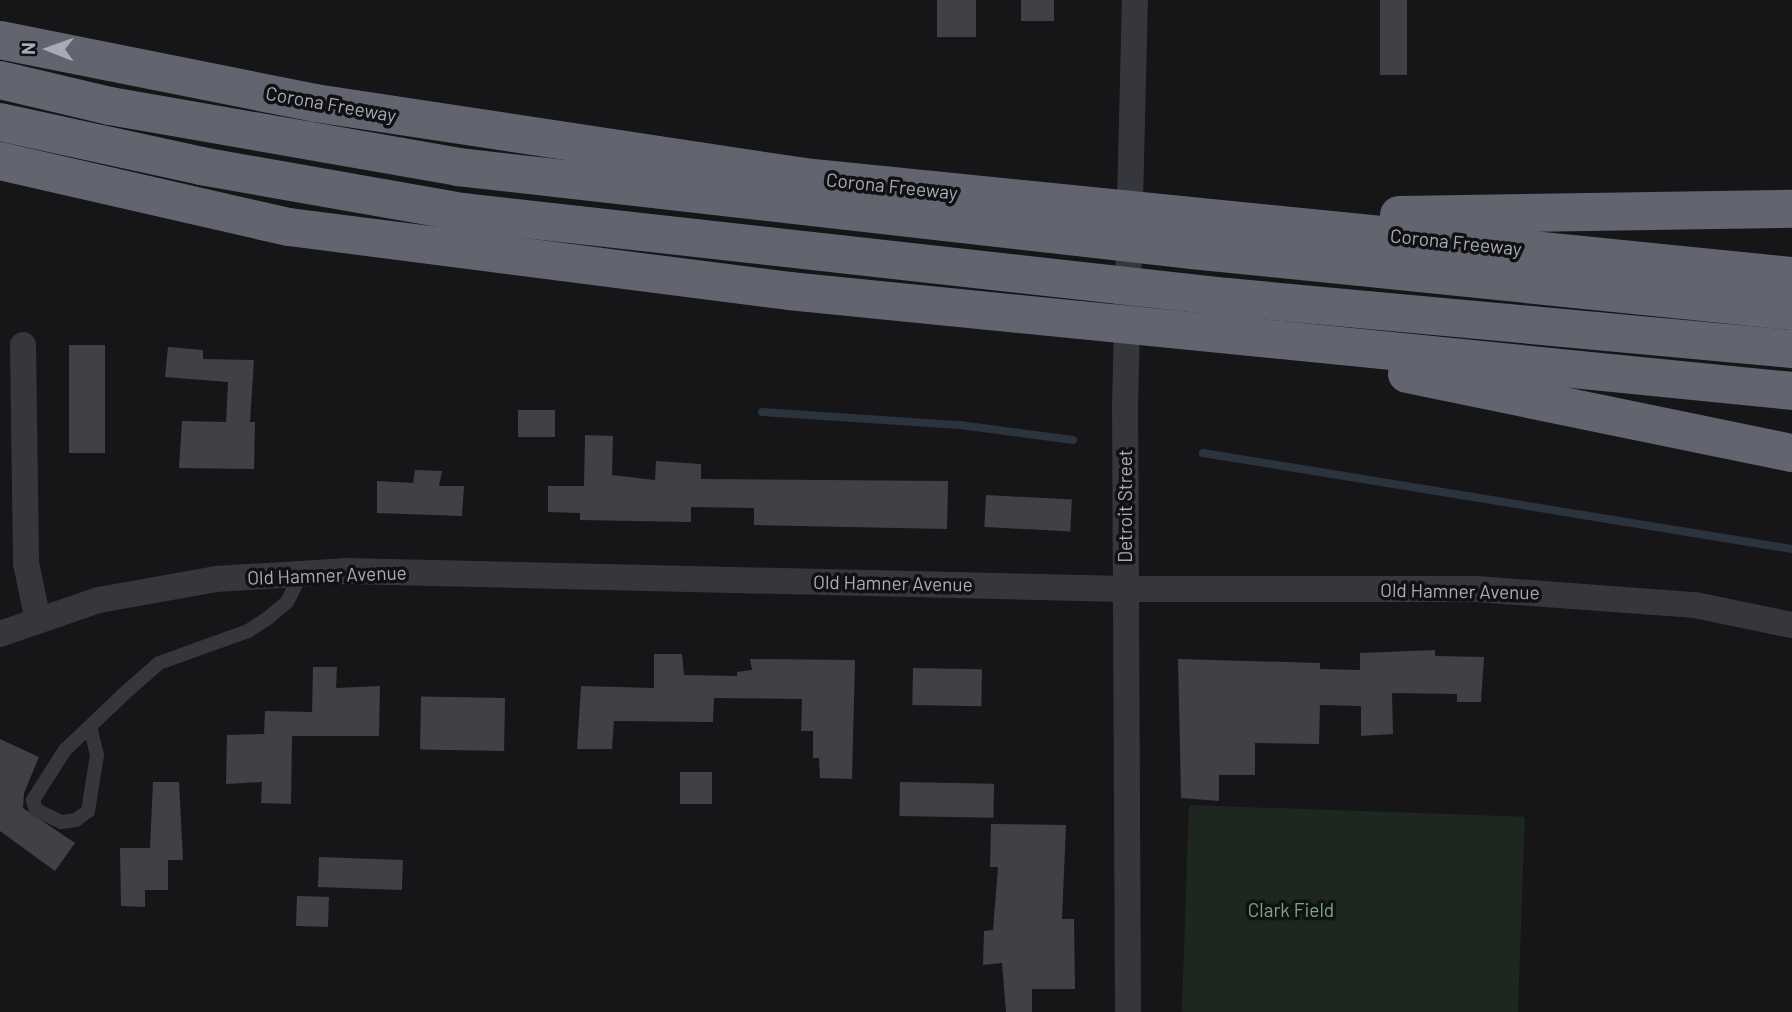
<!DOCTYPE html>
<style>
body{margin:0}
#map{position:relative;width:1792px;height:1012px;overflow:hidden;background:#161618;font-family:Barlow,sans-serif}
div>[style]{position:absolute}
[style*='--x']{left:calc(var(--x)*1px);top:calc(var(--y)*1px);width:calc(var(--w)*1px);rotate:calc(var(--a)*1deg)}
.green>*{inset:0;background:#1d271f;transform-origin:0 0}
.stream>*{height:8px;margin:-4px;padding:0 4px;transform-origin:4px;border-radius:4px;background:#2b343d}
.building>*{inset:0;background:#404145;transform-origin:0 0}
.service>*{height:14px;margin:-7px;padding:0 7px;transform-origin:7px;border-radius:7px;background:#36373d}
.minor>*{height:26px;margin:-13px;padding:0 13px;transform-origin:13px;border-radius:13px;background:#36373d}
.motorway>*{height:38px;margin:-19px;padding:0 19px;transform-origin:19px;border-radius:19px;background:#62656f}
span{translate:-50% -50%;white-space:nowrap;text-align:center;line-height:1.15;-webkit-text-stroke:7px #111113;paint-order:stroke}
.street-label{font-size:19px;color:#a7acb9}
.park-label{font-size:19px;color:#7ca680}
.north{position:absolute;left:14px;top:14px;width:70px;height:70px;-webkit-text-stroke:5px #111113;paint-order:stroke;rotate:271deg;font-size:19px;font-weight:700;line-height:28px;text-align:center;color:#a7acb9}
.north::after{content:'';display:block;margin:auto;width:24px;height:32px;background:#a7acb9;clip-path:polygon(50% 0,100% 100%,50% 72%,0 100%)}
</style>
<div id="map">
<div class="green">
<i style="left:1189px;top:805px;width:336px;height:207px;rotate:2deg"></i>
</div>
<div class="stream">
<i style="--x:762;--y:412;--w:198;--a:3.8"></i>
<i style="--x:960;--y:425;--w:114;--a:7.6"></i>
<i style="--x:1203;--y:453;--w:597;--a:9.26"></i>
</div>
<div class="building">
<i style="left:937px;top:0;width:39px;height:37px"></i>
<i style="left:1021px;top:0;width:33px;height:21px"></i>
<i style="left:1380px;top:0;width:27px;height:75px"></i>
<i style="left:105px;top:345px;width:108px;height:36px;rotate:90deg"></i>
<i style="clip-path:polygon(168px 347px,203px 350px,203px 359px,254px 360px,250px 422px,255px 422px,254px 469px,179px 468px,182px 421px,226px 422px,228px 382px,165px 377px)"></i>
<i style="left:555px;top:410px;width:27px;height:37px;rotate:90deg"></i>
<i style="clip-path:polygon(585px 435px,613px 436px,612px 475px,655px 480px,656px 461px,701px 464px,701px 479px,948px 481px,947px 529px,754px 525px,754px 508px,691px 507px,691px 522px,580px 520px,580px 513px,548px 512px,548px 486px,584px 486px)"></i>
<i style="clip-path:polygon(415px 470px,442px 471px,439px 486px,464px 486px,462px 516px,377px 513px,377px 481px,413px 483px)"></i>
<i style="left:986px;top:495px;width:86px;height:32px;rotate:3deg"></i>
<i style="clip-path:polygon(1435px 650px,1435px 656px,1484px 657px,1481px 702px,1457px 702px,1457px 694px,1392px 693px,1393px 734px,1361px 736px,1361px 706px,1320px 705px,1319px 744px,1255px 743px,1255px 775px,1219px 775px,1219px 801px,1181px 798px,1178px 659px,1320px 663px,1320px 669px,1360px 670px,1360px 653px)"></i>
<i style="clip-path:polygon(654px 654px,682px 654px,684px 675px,737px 676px,737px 672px,752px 670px,750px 659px,855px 660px,852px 779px,820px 778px,819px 758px,813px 758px,813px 731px,801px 731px,802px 699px,714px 698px,713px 722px,614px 721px,612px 749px,577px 749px,581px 686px,654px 688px)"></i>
<i style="clip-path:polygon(313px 667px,337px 667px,336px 688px,380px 686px,379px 736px,292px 736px,291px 804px,261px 803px,262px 782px,226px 784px,227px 735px,264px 734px,265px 711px,312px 712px)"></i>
<i style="left:913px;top:668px;width:69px;height:37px;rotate:1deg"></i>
<i style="left:505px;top:698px;width:53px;height:84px;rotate:91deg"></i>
<i style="clip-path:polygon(0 739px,39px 757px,24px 793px,23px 808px,75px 843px,55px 871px,0 831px)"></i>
<i style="left:712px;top:772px;width:32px;height:32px;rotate:90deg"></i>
<i style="clip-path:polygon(153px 782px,179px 782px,183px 860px,168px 860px,168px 890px,145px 890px,145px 907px,121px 906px,120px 848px,150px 848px)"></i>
<i style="left:900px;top:782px;width:94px;height:34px;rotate:1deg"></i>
<i style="clip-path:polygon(991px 824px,1066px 825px,1062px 919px,1074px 919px,1075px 989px,1032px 989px,1032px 1012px,1006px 1012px,1002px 963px,983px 965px,984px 931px,993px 930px,998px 867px,990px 867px)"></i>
<i style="left:319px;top:857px;width:84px;height:30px;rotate:2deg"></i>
<i style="left:297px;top:896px;width:32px;height:30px;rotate:2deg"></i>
</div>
<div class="service">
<i style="--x:90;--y:727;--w:29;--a:76"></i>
<i style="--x:97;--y:755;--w:57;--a:99.1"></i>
<i style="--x:88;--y:811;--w:15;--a:143"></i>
<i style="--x:76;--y:820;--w:15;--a:172"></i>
<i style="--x:61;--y:822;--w:28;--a:-154"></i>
<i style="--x:36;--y:810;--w:10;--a:-107"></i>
<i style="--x:33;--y:800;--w:59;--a:-57.4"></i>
<i style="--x:65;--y:750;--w:84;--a:-43.6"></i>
<i style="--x:126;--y:692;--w:44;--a:-41.3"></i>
<i style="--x:159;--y:663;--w:95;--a:-19.8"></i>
<i style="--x:248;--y:631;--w:24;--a:-33"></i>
<i style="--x:268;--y:618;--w:25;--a:-40"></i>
<i style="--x:287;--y:602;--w:33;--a:-63"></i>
</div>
<div class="minor">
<i style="--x:23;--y:345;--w:218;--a:89.2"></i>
<i style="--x:26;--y:563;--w:59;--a:78.3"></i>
<i style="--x:0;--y:634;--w:105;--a:-19"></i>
<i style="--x:99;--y:600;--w:119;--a:-10.2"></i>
<i style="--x:216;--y:579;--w:129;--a:-3.5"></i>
<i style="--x:345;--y:571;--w:780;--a:1.32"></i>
<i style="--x:1125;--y:589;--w:351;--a:0"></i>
<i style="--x:1476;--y:589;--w:220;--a:4.2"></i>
<i style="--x:1695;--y:605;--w:99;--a:11.7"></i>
<i style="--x:1128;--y:1012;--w:606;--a:-90.28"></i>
<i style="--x:1125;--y:406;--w:406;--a:-88.6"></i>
</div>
<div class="motorway">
<i style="--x:0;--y:40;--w:321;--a:11.3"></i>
<i style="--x:315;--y:103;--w:494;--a:8.6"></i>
<i style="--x:803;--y:177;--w:994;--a:5.72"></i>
<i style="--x:0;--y:80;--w:113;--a:13.3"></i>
<i style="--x:110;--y:106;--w:353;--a:9.9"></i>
<i style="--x:458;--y:167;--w:739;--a:6.45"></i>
<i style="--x:1192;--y:250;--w:603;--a:5.81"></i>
<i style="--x:0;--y:122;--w:206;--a:12.3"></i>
<i style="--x:201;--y:166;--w:265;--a:10"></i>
<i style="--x:462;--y:212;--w:770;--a:6.34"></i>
<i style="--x:1227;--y:297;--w:567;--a:5.26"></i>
<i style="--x:0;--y:161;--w:296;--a:12.9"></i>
<i style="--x:289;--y:227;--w:504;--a:7.29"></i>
<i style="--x:789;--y:291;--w:1008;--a:5.69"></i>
<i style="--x:1399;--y:215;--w:393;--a:-0.9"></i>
<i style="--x:1407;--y:374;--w:393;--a:11.6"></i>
</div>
<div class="street-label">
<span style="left:331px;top:104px;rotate:10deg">Corona Freeway</span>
<span style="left:892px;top:186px;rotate:6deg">Corona Freeway</span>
<span style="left:1456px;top:242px;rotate:6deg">Corona Freeway</span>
<span style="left:1125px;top:506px;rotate:-90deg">Detroit Street</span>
<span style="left:327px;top:575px;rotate:-2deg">Old Hamner Avenue</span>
<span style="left:893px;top:583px;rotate:1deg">Old Hamner Avenue</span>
<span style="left:1460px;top:591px;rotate:1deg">Old Hamner Avenue</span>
</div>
<div class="park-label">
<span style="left:1291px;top:910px">Clark Field</span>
</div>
<div class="north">N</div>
</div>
